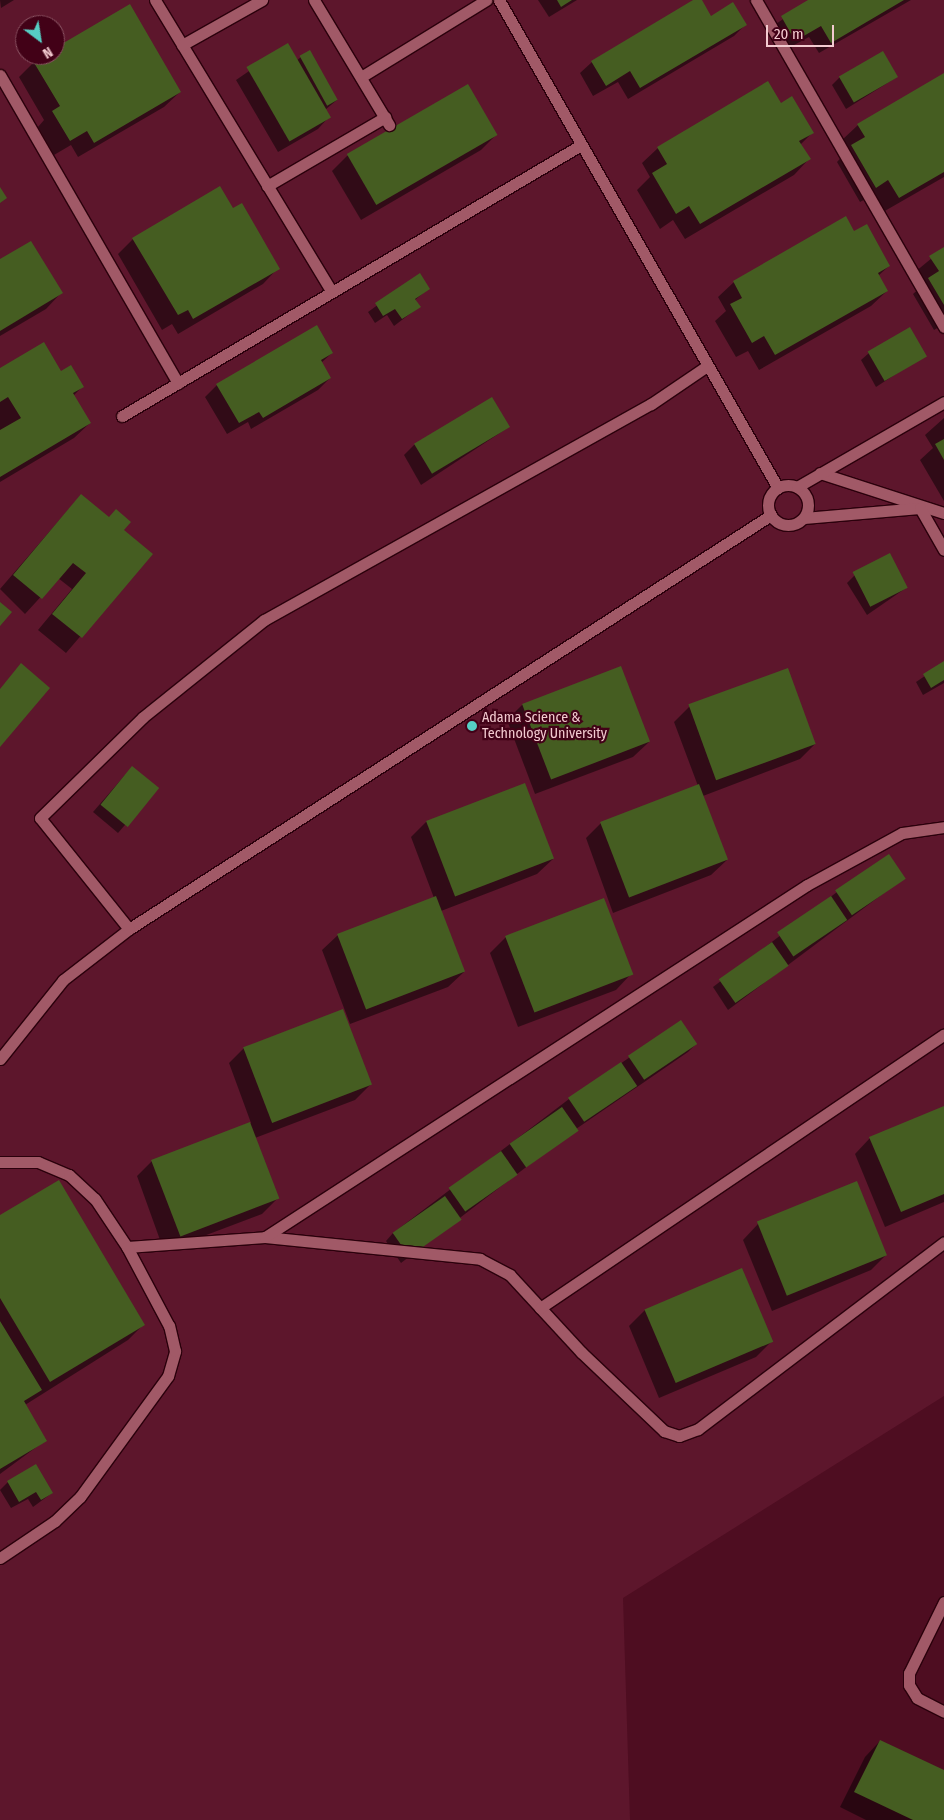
<!DOCTYPE html>
<style>
body{margin:0}
#map{position:relative;width:944px;height:1820px;overflow:hidden;background:#4e0d21;font-family:"Fira Sans Condensed",sans-serif}
div>[style]{position:absolute}
[style*='--x']{left:calc(var(--x)*1px);top:calc(var(--y)*1px);width:calc(var(--w)*1px);rotate:calc(var(--a)*1deg)}
.built>*{inset:0;background:#5d162c}
.shadow>*{inset:0;background:#0007}
.building>*{inset:0;background:#455d21;transform-origin:0 0}
.roads{filter:drop-shadow(1px 0 #2b000c) drop-shadow(-1px 0 #2b000c) drop-shadow(0 1px #2b000c) drop-shadow(0 -1px #2b000c)}
.service>*{height:11px;margin:-5.5px;padding:0 5.5px;transform-origin:5.5px;border-radius:5.5px;background:#a15967}
.service>.ring{margin:-5.5px;padding:0;box-sizing:content-box;background:none;border:11px solid #a15967;border-radius:50%}
.dots>*{width:14px;height:14px;translate:-50% -50%;box-sizing:border-box;border:2px solid #420117;border-radius:50%}
span{translate:-50% -50%;white-space:nowrap;text-align:center;line-height:1.15;-webkit-text-stroke:4.5px #420117;paint-order:stroke}
.poi-label{font-size:14px;color:#f3cad0}
.left{translate:0 -50%;text-align:left}
.north{position:absolute;left:15px;top:15px;width:50px;height:50px;box-sizing:border-box;background:#420117;border:1px solid #895161;border-radius:50%;rotate:149deg;font-size:14px;font-weight:700;line-height:20px;text-align:center;color:#f3cad0}
.north::after{content:'';display:block;margin:auto;width:18px;height:22px;background:#56cec4;clip-path:polygon(50% 0,100% 100%,50% 72%,0 100%)}
.scale{position:absolute;left:766px;top:25px;width:68px;height:22px;box-sizing:border-box;border:2px solid #f3cad0;border-top:0;padding-left:6px;font-size:15px;line-height:18px;white-space:nowrap;color:#f3cad0;-webkit-text-stroke:4px #420117;paint-order:stroke}
</style>
<div id="map">
<div class="built">
<i style="clip-path:polygon(evenodd,0 0,944px 0,944px 1396px,623px 1598px,630px 1820px,0 1820px,0 0,25px 25px,55px 25px,55px 55px,25px 55px,25px 25px)"></i>
</div>
<div class="shadow">
<i style="clip-path:polygon(0 0,14px 0,1px 8px)"></i>
<i style="clip-path:polygon(538px 0,577px 0,549px 17px)"></i>
<i style="clip-path:polygon(696px 0,710px 17px,745px 25px,734px 36px,628px 99px,618px 82px,593px 96px,580px 73px,592px 62px)"></i>
<i style="clip-path:polygon(811px 0,911px 0,819px 53px,809px 37px,783px 51px,770px 28px)"></i>
<i style="clip-path:polygon(287px 45px,296px 61px,301px 57px,337px 100px,325px 110px,329px 117px,318px 129px,278px 152px,236px 80px)"></i>
<i style="clip-path:polygon(55px 49px,180px 92px,164px 107px,78px 157px,71px 145px,54px 155px,38px 127px,44px 120px,19px 77px,34px 62px,55px 55px)"></i>
<i style="clip-path:polygon(944px 75px,944px 177px,883px 212px,873px 195px,860px 202px,837px 162px,848px 150px,842px 140px,858px 125px)"></i>
<i style="clip-path:polygon(840px 77px,897px 77px,846px 109px,832px 85px)"></i>
<i style="clip-path:polygon(768px 83px,781px 104px,812px 133px,800px 145px,809px 159px,794px 175px,685px 239px,673px 220px,660px 229px,637px 190px,650px 177px,642px 163px,658px 148px)"></i>
<i style="clip-path:polygon(468px 86px,496px 135px,481px 150px,361px 220px,332px 171px,347px 156px)"></i>
<i style="clip-path:polygon(233px 210px,278px 268px,263px 284px,178px 334px,172px 324px,162px 330px,118px 254px,133px 239px)"></i>
<i style="clip-path:polygon(854px 233px,889px 266px,878px 276px,887px 291px,871px 306px,759px 370px,748px 351px,736px 357px,715px 321px,726px 311px,718px 297px,734px 282px)"></i>
<i style="clip-path:polygon(944px 248px,944px 324px,934px 330px,913px 294px,923px 285px,915px 272px)"></i>
<i style="clip-path:polygon(0 260px,61px 293px,46px 309px,0 336px)"></i>
<i style="clip-path:polygon(419px 275px,428px 289px,415px 300px,419px 307px,394px 326px,387px 315px,375px 323px,368px 312px)"></i>
<i style="clip-path:polygon(332px 353px,321px 363px,330px 378px,318px 390px,251px 429px,248px 422px,227px 434px,205px 397px,217px 385px)"></i>
<i style="clip-path:polygon(869px 353px,925px 355px,876px 387px,861px 360px)"></i>
<i style="clip-path:polygon(0 370px,60px 373px,82px 387px,73px 396px,90px 423px,74px 438px,0 482px)"></i>
<i style="clip-path:polygon(944px 418px,944px 501px,920px 460px,933px 448px,925px 435px)"></i>
<i style="clip-path:polygon(509px 427px,421px 485px,404px 455px,415px 444px)"></i>
<i style="clip-path:polygon(81px 495px,151px 554px,66px 653px,38px 630px,72px 589px,58px 578px,25px 614px,0 589px)"></i>
<i style="clip-path:polygon(855px 575px,906px 588px,867px 615px,847px 583px)"></i>
<i style="clip-path:polygon(944px 663px,944px 683px,923px 695px,916px 682px)"></i>
<i style="clip-path:polygon(787px 670px,815px 744px,800px 759px,703px 796px,727px 860px,711px 875px,613px 913px,586px 838px,601px 823px,698px 786px,674px 722px,689px 707px)"></i>
<i style="clip-path:polygon(523px 704px,649px 742px,633px 757px,535px 794px,507px 720px)"></i>
<i style="clip-path:polygon(125px 775px,157px 788px,118px 833px,93px 812px)"></i>
<i style="clip-path:polygon(427px 821px,553px 859px,537px 874px,441px 911px,464px 972px,448px 987px,350px 1024px,322px 950px,338px 935px,434px 898px,411px 837px)"></i>
<i style="clip-path:polygon(904px 878px,728px 1010px,713px 987px,837px 892px)"></i>
<i style="clip-path:polygon(506px 937px,631px 974px,616px 990px,518px 1027px,490px 953px)"></i>
<i style="clip-path:polygon(681px 1022px,696px 1044px,688px 1052px,576px 1129px,401px 1263px,386px 1241px,393px 1233px,569px 1099px)"></i>
<i style="clip-path:polygon(244px 1048px,370px 1085px,355px 1100px,255px 1138px,278px 1198px,262px 1214px,164px 1251px,137px 1176px,152px 1161px,251px 1123px,229px 1063px)"></i>
<i style="clip-path:polygon(944px 1107px,944px 1202px,885px 1227px,855px 1154px,870px 1138px)"></i>
<i style="clip-path:polygon(0 1217px,143px 1325px,128px 1340px,25px 1405px,46px 1440px,0 1474px)"></i>
<i style="clip-path:polygon(758px 1224px,886px 1255px,871px 1270px,772px 1311px,743px 1240px)"></i>
<i style="clip-path:polygon(645px 1310px,772px 1341px,756px 1357px,659px 1398px,629px 1326px)"></i>
<i style="clip-path:polygon(8px 1482px,52px 1493px,33px 1507px,28px 1499px,11px 1508px,0 1490px)"></i>
<i style="clip-path:polygon(880px 1741px,944px 1772px,944px 1820px,866px 1820px,840px 1807px,865px 1757px)"></i>
</div>
<div class="building">
<i style="clip-path:polygon(557px 0,572px 0,561px 7px)"></i>
<i style="clip-path:polygon(693px 0,702px 0,711px 16px,733px 2px,747px 25px,640px 88px,630px 71px,606px 86px,591px 61px)"></i>
<i style="clip-path:polygon(808px 0,904px 0,831px 43px,821px 26px,795px 41px,781px 16px)"></i>
<i style="clip-path:polygon(130px 4px,181px 92px,94px 143px,87px 131px,70px 141px,52px 111px,60px 106px,33px 61px,55px 55px,55px 48px)"></i>
<i style="left:288px;top:43px;width:86px;height:48px;rotate:60deg"></i>
<i style="left:310px;top:50px;width:57px;height:12px;rotate:61deg"></i>
<i style="left:883px;top:51px;width:30px;height:51px;rotate:60deg"></i>
<i style="clip-path:polygon(944px 73px,944px 172px,899px 198px,888px 180px,876px 188px,851px 145px,865px 137px,857px 124px)"></i>
<i style="clip-path:polygon(768px 81px,781px 103px,792px 96px,814px 133px,799px 141px,811px 159px,700px 224px,689px 206px,676px 214px,652px 173px,667px 164px,657px 147px)"></i>
<i style="left:468px;top:84px;width:59px;height:140px;rotate:60deg"></i>
<i style="clip-path:polygon(220px 186px,233px 208px,242px 203px,280px 269px,193px 319px,188px 310px,178px 315px,132px 238px)"></i>
<i style="clip-path:polygon(0 187px,7px 198px,0 203px)"></i>
<i style="clip-path:polygon(846px 216px,854px 231px,867px 224px,890px 266px,878px 273px,888px 291px,775px 355px,764px 336px,752px 343px,730px 304px,742px 298px,733px 281px)"></i>
<i style="clip-path:polygon(31px 241px,63px 293px,0 331px,0 259px)"></i>
<i style="clip-path:polygon(944px 247px,944px 305px,928px 278px,939px 271px,929px 256px)"></i>
<i style="clip-path:polygon(420px 273px,430px 289px,415px 299px,421px 307px,402px 319px,395px 309px,383px 316px,375px 303px)"></i>
<i style="clip-path:polygon(317px 325px,333px 353px,321px 360px,331px 378px,263px 418px,259px 412px,239px 423px,216px 384px)"></i>
<i style="left:910px;top:327px;width:34px;height:49px;rotate:60deg"></i>
<i style="clip-path:polygon(44px 342px,61px 371px,71px 365px,84px 387px,73px 393px,91px 423px,0 477px,0 430px,21px 418px,8px 397px,0 402px,0 368px)"></i>
<i style="left:492px;top:397px;width:35px;height:91px;rotate:59deg"></i>
<i style="clip-path:polygon(944px 439px,944px 460px,935px 444px)"></i>
<i style="clip-path:polygon(81px 494px,109px 517px,116px 509px,131px 522px,124px 530px,153px 554px,82px 638px,52px 614px,86px 573px,73px 563px,42px 599px,13px 575px)"></i>
<i style="left:890px;top:553px;width:39px;height:42px;rotate:63deg"></i>
<i style="clip-path:polygon(0 602px,12px 612px,0 626px)"></i>
<i style="clip-path:polygon(944px 661px,944px 680px,931px 688px,923px 674px)"></i>
<i style="clip-path:polygon(21px 663px,50px 688px,0 747px,0 689px)"></i>
<i style="left:621px;top:666px;width:81px;height:106px;rotate:69deg"></i>
<i style="left:788px;top:668px;width:81px;height:106px;rotate:70deg"></i>
<i style="left:132px;top:766px;width:35px;height:50px;rotate:39deg"></i>
<i style="left:525px;top:783px;width:81px;height:106px;rotate:69deg"></i>
<i style="left:699px;top:784px;width:81px;height:106px;rotate:69deg"></i>
<i style="left:889px;top:854px;width:30px;height:65px;rotate:56deg"></i>
<i style="left:436px;top:896px;width:81px;height:106px;rotate:69deg"></i>
<i style="left:831px;top:896px;width:29px;height:65px;rotate:56deg"></i>
<i style="left:604px;top:898px;width:82px;height:106px;rotate:69deg"></i>
<i style="left:772px;top:942px;width:29px;height:65px;rotate:55deg"></i>
<i style="left:343px;top:1009px;width:81px;height:107px;rotate:69deg"></i>
<i style="left:681px;top:1020px;width:29px;height:64px;rotate:56deg"></i>
<i style="left:621px;top:1062px;width:29px;height:64px;rotate:56deg"></i>
<i style="clip-path:polygon(944px 1106px,944px 1194px,901px 1212px,869px 1137px)"></i>
<i style="left:562px;top:1107px;width:29px;height:64px;rotate:55deg"></i>
<i style="left:250px;top:1122px;width:82px;height:106px;rotate:69deg"></i>
<i style="left:501px;top:1151px;width:29px;height:64px;rotate:55deg"></i>
<i style="clip-path:polygon(59px 1180px,145px 1325px,50px 1382px,0 1298px,0 1215px)"></i>
<i style="left:857px;top:1181px;width:80px;height:108px;rotate:68deg"></i>
<i style="left:445px;top:1196px;width:29px;height:64px;rotate:55deg"></i>
<i style="left:742px;top:1268px;width:80px;height:106px;rotate:67deg"></i>
<i style="clip-path:polygon(0 1321px,42px 1390px,24px 1401px,47px 1441px,0 1469px)"></i>
<i style="clip-path:polygon(36px 1464px,53px 1493px,41px 1500px,36px 1492px,19px 1502px,7px 1481px)"></i>
<i style="clip-path:polygon(880px 1740px,944px 1770px,944px 1820px,913px 1820px,854px 1792px)"></i>
</div>
<div class="roads">
<div class="service">
<i style="--x:155;--y:0;--w:341;--a:58.8"></i>
<i style="--x:314;--y:0;--w:146;--a:59"></i>
<i style="--x:499;--y:0;--w:562;--a:60.24"></i>
<i style="--x:756;--y:0;--w:377;--a:60.1"></i>
<i style="--x:182;--y:45;--w:92;--a:-29.4"></i>
<i style="--x:0;--y:75;--w:356;--a:60"></i>
<i style="--x:361;--y:77;--w:147;--a:-31.6"></i>
<i style="--x:267;--y:186;--w:137;--a:-30.3"></i>
<i style="--x:122;--y:416;--w:533;--a:-30.56"></i>
<i style="--x:820;--y:473;--w:130;--a:17.9"></i>
<i class="ring" style="left:768px;top:485px;width:29px;height:29px"></i>
<i style="--x:797;--y:487;--w:170;--a:-30"></i>
<i style="--x:804;--y:518;--w:116;--a:-4.9"></i>
<i style="--x:920;--y:508;--w:48;--a:60.3"></i>
<i style="--x:129;--y:929;--w:764;--a:-32.82"></i>
<i style="--x:0;--y:1059;--w:101;--a:-51.4"></i>
<i style="--x:63;--y:980;--w:83;--a:-37.7"></i>
<i style="--x:129;--y:929;--w:142;--a:-128.7"></i>
<i style="--x:40;--y:818;--w:144;--a:-44.4"></i>
<i style="--x:143;--y:717;--w:155;--a:-38.7"></i>
<i style="--x:264;--y:620;--w:443;--a:-29.2"></i>
<i style="--x:651;--y:404;--w:68;--a:-34.2"></i>
<i style="--x:0;--y:1162;--w:38;--a:0"></i>
<i style="--x:38;--y:1162;--w:34;--a:23"></i>
<i style="--x:69;--y:1175;--w:35;--a:43"></i>
<i style="--x:95;--y:1199;--w:58;--a:56.3"></i>
<i style="--x:127;--y:1247;--w:138;--a:-4.1"></i>
<i style="--x:265;--y:1237;--w:216;--a:5.8"></i>
<i style="--x:480;--y:1259;--w:34;--a:28"></i>
<i style="--x:510;--y:1275;--w:105;--a:47.3"></i>
<i style="--x:581;--y:1352;--w:115;--a:43.6"></i>
<i style="--x:664;--y:1431;--w:16;--a:18"></i>
<i style="--x:679;--y:1436;--w:20;--a:-20"></i>
<i style="--x:698;--y:1429;--w:309;--a:-37.2"></i>
<i style="--x:265;--y:1237;--w:646;--a:-33"></i>
<i style="--x:807;--y:885;--w:108;--a:-28.7"></i>
<i style="--x:902;--y:833;--w:42;--a:-8.1"></i>
<i style="--x:540;--y:1308;--w:488;--a:-34.1"></i>
<i style="--x:0;--y:1558;--w:66;--a:-33.9"></i>
<i style="--x:55;--y:1521;--w:35;--a:-44"></i>
<i style="--x:80;--y:1497;--w:150;--a:-54"></i>
<i style="--x:168;--y:1376;--w:26;--a:-74"></i>
<i style="--x:175;--y:1351;--w:26;--a:-103"></i>
<i style="--x:169;--y:1326;--w:89;--a:-118"></i>
<i style="--x:944;--y:1602;--w:79;--a:116.2"></i>
<i style="--x:909;--y:1673;--w:12;--a:90"></i>
<i style="--x:909;--y:1685;--w:15;--a:58"></i>
<i style="--x:917;--y:1698;--w:30;--a:27"></i>
</div>
</div>
<div class="dots">
<i style="left:472px;top:726px;background:#56cec4"></i>
</div>
<div class="poi-label">
<span class="left" style="left:482px;top:726px">Adama Science &amp;<br>Technology University</span>
</div>
<div class="north">N</div>
<div class="scale">20 m</div>
</div>
